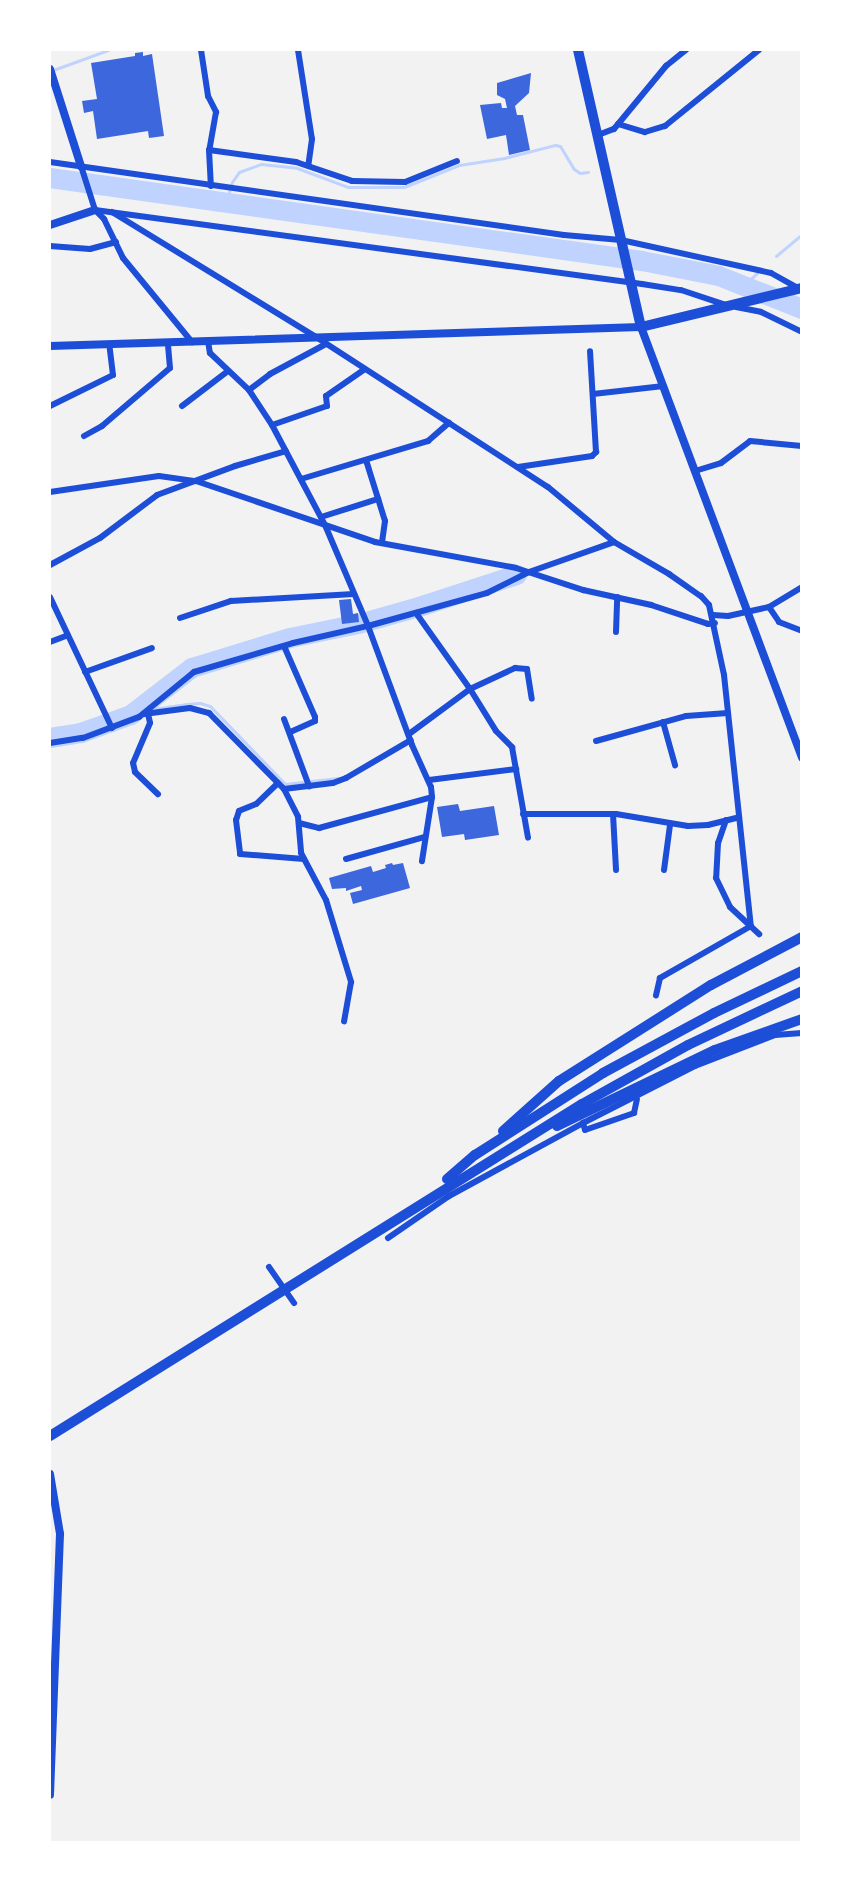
<!DOCTYPE html>
<style>
body{margin:0}
#map{position:relative;width:851px;height:1892px;overflow:hidden;background:#f2f2f2;font-family:Quicksand,sans-serif}
div>[style]{position:absolute}
[style*='--x']{left:calc(var(--x)*1px);top:calc(var(--y)*1px);width:calc(var(--w)*1px);rotate:calc(var(--a)*1deg)}
.stream>*{height:3px;margin:-1.5px;padding:0 1.5px;transform-origin:1.5px;border-radius:1.5px;background:#bfd3fe}
.river>*{height:20px;margin:-10px;padding:0 10px;transform-origin:10px;border-radius:10px;background:#bfd3fe}
.building>*{inset:0;background:#3d67dc}
.minor>*{height:6px;margin:-3px;padding:0 3px;transform-origin:3px;border-radius:3px;background:#1d4ed8}
.tertiary>*{height:8px;margin:-4px;padding:0 4px;transform-origin:4px;border-radius:4px;background:#1d4ed8}
.primary>*{height:10px;margin:-5px;padding:0 5px;transform-origin:5px;border-radius:5px;background:#1d4ed8}
.trunk>*{height:10px;margin:-5px;padding:0 5px;transform-origin:5px;border-radius:5px;background:#1d4ed8}
span{translate:-50% -50%;white-space:nowrap;text-align:center;line-height:1.15;-webkit-text-stroke:6px #fff;paint-order:stroke}
.frame{position:absolute;inset:0;border:51px solid #fff;pointer-events:none}
</style>
<div id="map">
<div class="stream">
<i style="--x:53;--y:70;--w:59;--a:-20"></i>
<i style="--x:226;--y:202;--w:21;--a:-73"></i>
<i style="--x:232;--y:182;--w:12;--a:-55"></i>
<i style="--x:239;--y:172;--w:23;--a:-20"></i>
<i style="--x:261;--y:164;--w:36;--a:6"></i>
<i style="--x:297;--y:168;--w:54;--a:20.4"></i>
<i style="--x:348;--y:187;--w:56;--a:0"></i>
<i style="--x:404;--y:187;--w:59;--a:-21.8"></i>
<i style="--x:459;--y:165;--w:46;--a:-8.8"></i>
<i style="--x:504;--y:158;--w:53;--a:-14.3"></i>
<i style="--x:555;--y:145;--w:5;--a:11"></i>
<i style="--x:560;--y:146;--w:27;--a:59"></i>
<i style="--x:574;--y:169;--w:7;--a:34"></i>
<i style="--x:580;--y:173;--w:8;--a:-7"></i>
<i style="--x:776;--y:256;--w:34;--a:-40"></i>
<i style="--x:743;--y:286;--w:19;--a:-43"></i>
<i style="--x:152;--y:709;--w:34;--a:-8"></i>
<i style="--x:186;--y:704;--w:14;--a:-4"></i>
<i style="--x:200;--y:703;--w:10;--a:17"></i>
<i style="--x:210;--y:706;--w:108;--a:46.1"></i>
<i style="--x:285;--y:784;--w:53;--a:-6.5"></i>
<i style="--x:136;--y:712;--w:9;--a:-13"></i>
</div>
<div class="river">
<i style="--x:50;--y:178;--w:598;--a:7.98"></i>
<i style="--x:642;--y:261;--w:78;--a:11"></i>
<i style="--x:719;--y:276;--w:89;--a:21.7"></i>
<i style="--x:50;--y:738;--w:31;--a:-9"></i>
<i style="--x:81;--y:733;--w:53;--a:-19.8"></i>
<i style="--x:131;--y:715;--w:77;--a:-37.6"></i>
<i style="--x:192;--y:668;--w:102;--a:-17"></i>
<i style="--x:290;--y:638;--w:70;--a:-11.5"></i>
<i style="--x:359;--y:624;--w:62;--a:-15.8"></i>
<i style="--x:419;--y:607;--w:103;--a:-18.1"></i>
</div>
<div class="building">
<i style="clip-path:polygon(143px 52px,143px 56px,152px 54px,164px 136px,149px 138px,148px 131px,97px 139px,93px 111px,84px 113px,82px 101px,97px 99px,91px 63px,135px 56px,135px 53px)"></i>
<i style="clip-path:polygon(531px 73px,529px 93px,515px 106px,517px 115px,523px 115px,530px 150px,509px 155px,506px 135px,487px 139px,480px 105px,501px 103px,502px 108px,507px 108px,505px 99px,497px 95px,497px 83px)"></i>
<i style="clip-path:polygon(351px 599px,353px 614px,358px 613px,359px 622px,342px 624px,339px 600px)"></i>
<i style="clip-path:polygon(458px 804px,460px 811px,494px 806px,499px 835px,465px 840px,464px 834px,442px 837px,437px 807px)"></i>
<i style="clip-path:polygon(392px 863px,393px 865px,403px 863px,410px 888px,353px 904px,350px 893px,362px 890px,361px 886px,346px 891px,346px 888px,332px 889px,329px 878px,371px 866px,373px 872px,386px 868px,385px 865px)"></i>
</div>
<div class="minor">
<i style="--x:201;--y:50;--w:47;--a:81.3"></i>
<i style="--x:208;--y:96;--w:18;--a:63"></i>
<i style="--x:216;--y:112;--w:39;--a:100"></i>
<i style="--x:209;--y:150;--w:36;--a:87"></i>
<i style="--x:298;--y:50;--w:90;--a:81.1"></i>
<i style="--x:312;--y:139;--w:27;--a:98"></i>
<i style="--x:618;--y:124;--w:28;--a:17"></i>
<i style="--x:645;--y:132;--w:21;--a:-17"></i>
<i style="--x:665;--y:126;--w:121;--a:-39"></i>
<i style="--x:598;--y:135;--w:17;--a:-21"></i>
<i style="--x:614;--y:129;--w:82;--a:-50.5"></i>
<i style="--x:666;--y:66;--w:26;--a:-39"></i>
<i style="--x:209;--y:150;--w:88;--a:7.9"></i>
<i style="--x:296;--y:162;--w:59;--a:18.7"></i>
<i style="--x:352;--y:181;--w:53;--a:1.1"></i>
<i style="--x:405;--y:182;--w:56;--a:-22"></i>
<i style="--x:50;--y:162;--w:519;--a:8.08"></i>
<i style="--x:564;--y:235;--w:57;--a:5"></i>
<i style="--x:621;--y:240;--w:154;--a:12.4"></i>
<i style="--x:771;--y:273;--w:31;--a:29"></i>
<i style="--x:81;--y:166;--w:46;--a:72.3"></i>
<i style="--x:95;--y:210;--w:13;--a:45"></i>
<i style="--x:104;--y:219;--w:43;--a:64"></i>
<i style="--x:123;--y:258;--w:109;--a:50.6"></i>
<i style="--x:95;--y:210;--w:552;--a:7.7"></i>
<i style="--x:642;--y:284;--w:39;--a:9"></i>
<i style="--x:681;--y:290;--w:47;--a:18.4"></i>
<i style="--x:112;--y:212;--w:239;--a:31.5"></i>
<i style="--x:316;--y:337;--w:276;--a:32.9"></i>
<i style="--x:548;--y:487;--w:86;--a:39.8"></i>
<i style="--x:614;--y:542;--w:64;--a:30.2"></i>
<i style="--x:669;--y:574;--w:39;--a:35"></i>
<i style="--x:701;--y:596;--w:12;--a:48"></i>
<i style="--x:709;--y:605;--w:72;--a:77.9"></i>
<i style="--x:724;--y:675;--w:252;--a:83.9"></i>
<i style="--x:751;--y:926;--w:105;--a:150.3"></i>
<i style="--x:660;--y:978;--w:18;--a:103"></i>
<i style="--x:50;--y:246;--w:40;--a:4.3"></i>
<i style="--x:90;--y:249;--w:27;--a:-15"></i>
<i style="--x:736;--y:307;--w:25;--a:11"></i>
<i style="--x:761;--y:312;--w:46;--a:26"></i>
<i style="--x:208;--y:341;--w:12;--a:81"></i>
<i style="--x:210;--y:353;--w:54;--a:43.5"></i>
<i style="--x:249;--y:390;--w:42;--a:56.7"></i>
<i style="--x:272;--y:425;--w:113;--a:62.1"></i>
<i style="--x:325;--y:525;--w:110;--a:66.9"></i>
<i style="--x:368;--y:626;--w:127;--a:69.7"></i>
<i style="--x:412;--y:745;--w:46;--a:65.7"></i>
<i style="--x:431;--y:787;--w:10;--a:84"></i>
<i style="--x:432;--y:797;--w:65;--a:98.9"></i>
<i style="--x:249;--y:390;--w:26;--a:-37"></i>
<i style="--x:270;--y:374;--w:64;--a:-28.2"></i>
<i style="--x:593;--y:394;--w:71;--a:-6.4"></i>
<i style="--x:50;--y:406;--w:70;--a:-26.2"></i>
<i style="--x:113;--y:375;--w:31;--a:-97"></i>
<i style="--x:182;--y:406;--w:58;--a:-37.3"></i>
<i style="--x:272;--y:425;--w:58;--a:-19.1"></i>
<i style="--x:327;--y:406;--w:10;--a:-96"></i>
<i style="--x:326;--y:396;--w:47;--a:-34.7"></i>
<i style="--x:84;--y:436;--w:21;--a:-29"></i>
<i style="--x:102;--y:426;--w:89;--a:-40.5"></i>
<i style="--x:170;--y:368;--w:25;--a:-95"></i>
<i style="--x:366;--y:460;--w:64;--a:72.7"></i>
<i style="--x:385;--y:521;--w:22;--a:98"></i>
<i style="--x:518;--y:467;--w:75;--a:-8.5"></i>
<i style="--x:592;--y:456;--w:6;--a:-45"></i>
<i style="--x:596;--y:452;--w:101;--a:-93.4"></i>
<i style="--x:695;--y:471;--w:27;--a:-17"></i>
<i style="--x:721;--y:463;--w:36;--a:-37"></i>
<i style="--x:750;--y:441;--w:52;--a:5.5"></i>
<i style="--x:301;--y:479;--w:133;--a:-16.7"></i>
<i style="--x:428;--y:441;--w:28;--a:-41"></i>
<i style="--x:50;--y:492;--w:110;--a:-8.4"></i>
<i style="--x:159;--y:476;--w:37;--a:8"></i>
<i style="--x:196;--y:481;--w:189;--a:18.8"></i>
<i style="--x:375;--y:542;--w:143;--a:10.4"></i>
<i style="--x:516;--y:568;--w:71;--a:18.2"></i>
<i style="--x:583;--y:590;--w:70;--a:12.4"></i>
<i style="--x:651;--y:605;--w:60;--a:18.4"></i>
<i style="--x:708;--y:624;--w:7;--a:-8"></i>
<i style="--x:321;--y:517;--w:60;--a:-17.5"></i>
<i style="--x:50;--y:565;--w:57;--a:-28.4"></i>
<i style="--x:100;--y:538;--w:71;--a:-37"></i>
<i style="--x:157;--y:495;--w:83;--a:-20.4"></i>
<i style="--x:235;--y:466;--w:53;--a:-16.4"></i>
<i style="--x:50;--y:597;--w:145;--a:64.7"></i>
<i style="--x:769;--y:607;--w:18;--a:56"></i>
<i style="--x:779;--y:622;--w:25;--a:21"></i>
<i style="--x:416;--y:613;--w:93;--a:54.6"></i>
<i style="--x:470;--y:689;--w:49;--a:58.2"></i>
<i style="--x:496;--y:731;--w:23;--a:45"></i>
<i style="--x:512;--y:747;--w:92;--a:80"></i>
<i style="--x:713;--y:615;--w:15;--a:4"></i>
<i style="--x:728;--y:616;--w:42;--a:-12.4"></i>
<i style="--x:769;--y:607;--w:39;--a:-31"></i>
<i style="--x:180;--y:618;--w:54;--a:-18.4"></i>
<i style="--x:231;--y:601;--w:123;--a:-3.3"></i>
<i style="--x:616;--y:632;--w:35;--a:-88"></i>
<i style="--x:50;--y:642;--w:19;--a:-21"></i>
<i style="--x:284;--y:646;--w:77;--a:66.4"></i>
<i style="--x:315;--y:717;--w:4;--a:90"></i>
<i style="--x:315;--y:721;--w:27;--a:156"></i>
<i style="--x:85;--y:672;--w:71;--a:-19.7"></i>
<i style="--x:144;--y:714;--w:46;--a:-7.4"></i>
<i style="--x:190;--y:708;--w:20;--a:15"></i>
<i style="--x:209;--y:713;--w:107;--a:45.4"></i>
<i style="--x:284;--y:789;--w:49;--a:-7"></i>
<i style="--x:333;--y:783;--w:14;--a:-21"></i>
<i style="--x:346;--y:778;--w:75;--a:-30.3"></i>
<i style="--x:148;--y:714;--w:9;--a:77"></i>
<i style="--x:150;--y:723;--w:43;--a:113"></i>
<i style="--x:133;--y:763;--w:9;--a:77"></i>
<i style="--x:135;--y:772;--w:32;--a:44"></i>
<i style="--x:284;--y:719;--w:72;--a:69.5"></i>
<i style="--x:663;--y:722;--w:45;--a:74.4"></i>
<i style="--x:409;--y:734;--w:76;--a:-36.4"></i>
<i style="--x:470;--y:689;--w:50;--a:-25"></i>
<i style="--x:515;--y:668;--w:12;--a:5"></i>
<i style="--x:527;--y:669;--w:30;--a:81"></i>
<i style="--x:596;--y:741;--w:93;--a:-15.5"></i>
<i style="--x:686;--y:716;--w:42;--a:-4.1"></i>
<i style="--x:50;--y:743;--w:33;--a:-9"></i>
<i style="--x:83;--y:738;--w:60;--a:-20.6"></i>
<i style="--x:139;--y:717;--w:71;--a:-39.3"></i>
<i style="--x:194;--y:672;--w:103;--a:-16.3"></i>
<i style="--x:293;--y:643;--w:77;--a:-12.8"></i>
<i style="--x:368;--y:626;--w:123;--a:-15.5"></i>
<i style="--x:487;--y:593;--w:47;--a:-26.6"></i>
<i style="--x:529;--y:572;--w:90;--a:-19.4"></i>
<i style="--x:429;--y:780;--w:88;--a:-7.2"></i>
<i style="--x:278;--y:783;--w:30;--a:136"></i>
<i style="--x:256;--y:804;--w:18;--a:158"></i>
<i style="--x:239;--y:811;--w:9;--a:108"></i>
<i style="--x:236;--y:820;--w:34;--a:83"></i>
<i style="--x:240;--y:854;--w:64;--a:4.5"></i>
<i style="--x:284;--y:789;--w:31;--a:63"></i>
<i style="--x:298;--y:817;--w:36;--a:85"></i>
<i style="--x:301;--y:853;--w:53;--a:62"></i>
<i style="--x:326;--y:900;--w:86;--a:73"></i>
<i style="--x:351;--y:982;--w:40;--a:100"></i>
<i style="--x:523;--y:814;--w:93;--a:0"></i>
<i style="--x:616;--y:814;--w:73;--a:9.5"></i>
<i style="--x:688;--y:826;--w:20;--a:-3"></i>
<i style="--x:708;--y:825;--w:32;--a:-14"></i>
<i style="--x:613;--y:814;--w:56;--a:86.9"></i>
<i style="--x:726;--y:820;--w:24;--a:109"></i>
<i style="--x:718;--y:843;--w:35;--a:93"></i>
<i style="--x:716;--y:878;--w:32;--a:64"></i>
<i style="--x:730;--y:907;--w:40;--a:43"></i>
<i style="--x:299;--y:823;--w:21;--a:14"></i>
<i style="--x:319;--y:828;--w:117;--a:-15.3"></i>
<i style="--x:346;--y:859;--w:82;--a:-15.6"></i>
<i style="--x:664;--y:870;--w:45;--a:-82.4"></i>
<i style="--x:583;--y:1123;--w:7;--a:74"></i>
<i style="--x:585;--y:1130;--w:52;--a:-19.1"></i>
<i style="--x:634;--y:1113;--w:14;--a:-78"></i>
<i style="--x:388;--y:1238;--w:74;--a:-34.5"></i>
<i style="--x:449;--y:1196;--w:153;--a:-28.6"></i>
<i style="--x:583;--y:1123;--w:126;--a:-27"></i>
<i style="--x:695;--y:1066;--w:86;--a:-21.2"></i>
<i style="--x:775;--y:1035;--w:27;--a:-4"></i>
<i style="--x:269;--y:1267;--w:44;--a:55.2"></i>
</div>
<div class="tertiary">
<i style="--x:50;--y:69;--w:102;--a:72.3"></i>
<i style="--x:50;--y:225;--w:47;--a:-18.4"></i>
<i style="--x:50;--y:346;--w:591;--a:-1.84"></i>
<i style="--x:641;--y:327;--w:460;--a:69.5"></i>
<i style="--x:50;--y:1474;--w:61;--a:80.5"></i>
<i style="--x:60;--y:1534;--w:261;--a:92.2"></i>
</div>
<div class="primary">
<i style="--x:578;--y:50;--w:284;--a:77.2"></i>
<i style="--x:641;--y:327;--w:166;--a:-13.6"></i>
</div>
<div class="trunk">
<i style="--x:557;--y:1126;--w:175;--a:-25.7"></i>
<i style="--x:715;--y:1050;--w:92;--a:-19.6"></i>
<i style="--x:503;--y:1131;--w:75;--a:-41.8"></i>
<i style="--x:559;--y:1081;--w:180;--a:-32.3"></i>
<i style="--x:711;--y:985;--w:103;--a:-27.8"></i>
<i style="--x:447;--y:1179;--w:37;--a:-41"></i>
<i style="--x:475;--y:1155;--w:152;--a:-32.6"></i>
<i style="--x:603;--y:1073;--w:126;--a:-28.4"></i>
<i style="--x:714;--y:1013;--w:98;--a:-25.5"></i>
<i style="--x:50;--y:1436;--w:627;--a:-31.97"></i>
<i style="--x:582;--y:1104;--w:121;--a:-29.1"></i>
<i style="--x:688;--y:1045;--w:126;--a:-25.3"></i>
</div>
<div class="frame"></div>
</div>
